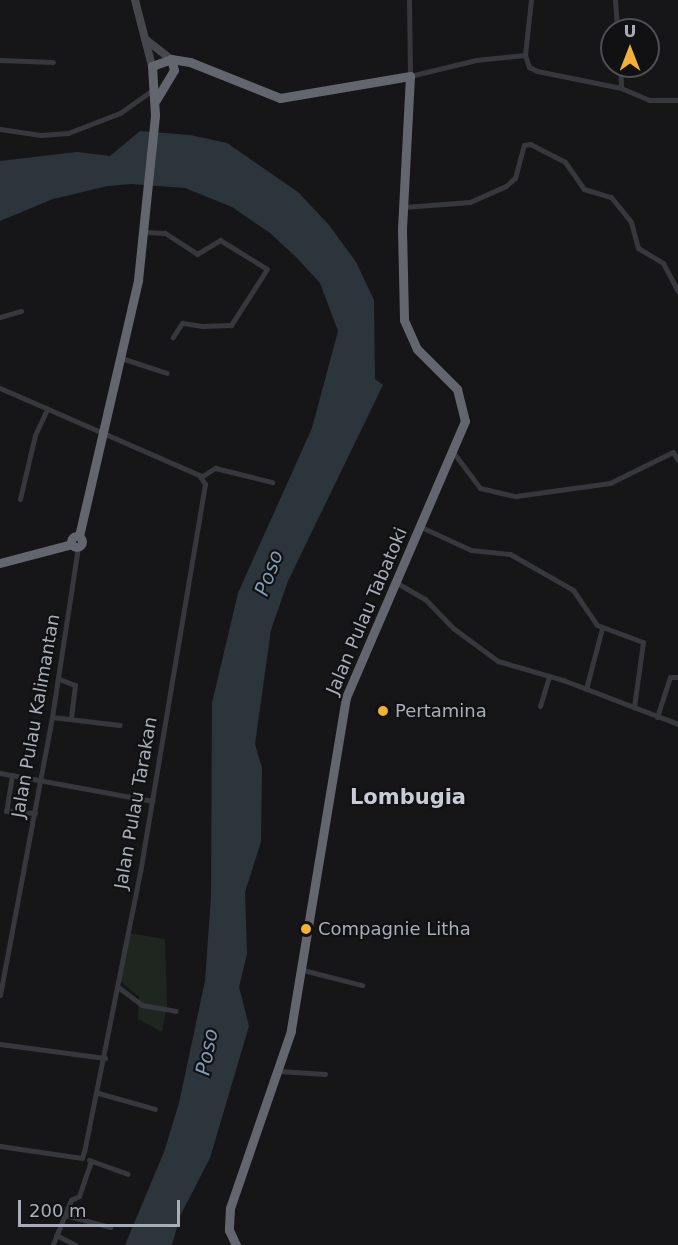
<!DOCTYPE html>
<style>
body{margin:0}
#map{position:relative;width:678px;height:1245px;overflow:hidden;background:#161618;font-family:"DejaVu Sans",sans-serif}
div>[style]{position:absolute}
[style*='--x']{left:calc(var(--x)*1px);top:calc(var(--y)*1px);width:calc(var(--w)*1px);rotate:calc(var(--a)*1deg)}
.green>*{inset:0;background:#1e261f}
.water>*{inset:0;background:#2c353c}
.street>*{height:5px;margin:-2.5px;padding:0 2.5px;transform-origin:2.5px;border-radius:2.5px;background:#37383d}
.secondary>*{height:8px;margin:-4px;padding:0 4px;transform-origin:4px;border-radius:4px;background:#45474d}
.highway>*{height:9px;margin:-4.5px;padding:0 4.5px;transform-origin:4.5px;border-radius:4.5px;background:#63666e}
.highway>.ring{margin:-4.5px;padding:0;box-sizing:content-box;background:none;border:9px solid #63666e;border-radius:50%}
.dots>*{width:16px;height:16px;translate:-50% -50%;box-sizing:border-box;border:3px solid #111113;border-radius:50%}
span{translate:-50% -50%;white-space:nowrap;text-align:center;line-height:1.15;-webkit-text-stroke:4.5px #111113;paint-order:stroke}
.street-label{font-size:18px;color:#a8adb8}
.poi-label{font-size:18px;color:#a8adb8}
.left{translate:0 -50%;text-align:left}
.water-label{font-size:20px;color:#7f9bb3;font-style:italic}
.quarter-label{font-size:21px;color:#c9ccd4;font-weight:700}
.north{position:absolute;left:600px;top:18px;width:60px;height:60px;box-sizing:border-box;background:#111113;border:2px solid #4d4f55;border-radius:50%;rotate:0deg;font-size:16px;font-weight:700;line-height:24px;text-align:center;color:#a8adb8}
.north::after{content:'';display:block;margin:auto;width:21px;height:27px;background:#f2b134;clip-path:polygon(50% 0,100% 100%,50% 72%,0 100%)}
.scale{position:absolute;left:18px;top:1200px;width:162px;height:27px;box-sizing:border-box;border:3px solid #a8adb8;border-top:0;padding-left:8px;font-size:18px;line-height:21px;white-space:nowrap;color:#a8adb8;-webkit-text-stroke:4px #111113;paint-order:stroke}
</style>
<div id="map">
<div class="green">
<i style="clip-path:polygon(129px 933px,165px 939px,167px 1005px,162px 1032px,138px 1019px,139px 997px,121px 982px)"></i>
</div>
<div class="water">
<i style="clip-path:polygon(140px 131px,190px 135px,227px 143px,298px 192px,329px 225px,356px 262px,374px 300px,375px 379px,383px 385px,288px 581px,271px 630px,255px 744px,262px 768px,261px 842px,245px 892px,247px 954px,239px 987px,249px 1026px,210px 1158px,180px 1216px,172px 1245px,125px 1245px,164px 1152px,179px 1103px,205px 981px,211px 897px,212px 703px,238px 593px,312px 428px,338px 331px,320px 283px,296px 257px,270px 233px,232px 207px,185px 188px,131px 184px,108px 186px,53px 199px,0 221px,0 161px,77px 152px,110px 156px)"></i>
</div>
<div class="street">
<i style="--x:409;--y:0;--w:76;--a:89.2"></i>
<i style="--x:410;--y:76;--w:68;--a:-13.6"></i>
<i style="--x:476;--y:60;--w:49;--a:-5.8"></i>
<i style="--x:525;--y:55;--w:55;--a:-83.8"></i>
<i style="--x:615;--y:0;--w:30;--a:86"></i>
<i style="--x:525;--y:55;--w:13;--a:72"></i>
<i style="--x:529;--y:67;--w:9;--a:27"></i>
<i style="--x:537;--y:71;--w:86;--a:11.4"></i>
<i style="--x:621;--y:88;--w:30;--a:23"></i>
<i style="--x:649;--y:100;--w:29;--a:0"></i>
<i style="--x:0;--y:60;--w:53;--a:2.2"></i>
<i style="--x:620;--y:66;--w:22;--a:87"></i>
<i style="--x:0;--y:129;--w:41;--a:8.3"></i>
<i style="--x:41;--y:135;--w:27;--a:-4"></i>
<i style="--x:68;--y:133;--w:56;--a:-21"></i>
<i style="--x:120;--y:113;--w:42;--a:-35.2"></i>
<i style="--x:404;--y:207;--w:66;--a:-4.3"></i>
<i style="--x:470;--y:202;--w:39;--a:-24"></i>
<i style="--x:506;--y:186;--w:12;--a:-42"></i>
<i style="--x:515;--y:178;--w:34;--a:-75"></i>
<i style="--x:524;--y:145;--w:6;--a:-9"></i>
<i style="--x:530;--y:144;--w:39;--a:27"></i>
<i style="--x:565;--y:162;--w:33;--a:55"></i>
<i style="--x:584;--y:189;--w:28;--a:17"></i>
<i style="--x:611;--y:197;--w:32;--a:51"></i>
<i style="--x:631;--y:222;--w:27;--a:75"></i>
<i style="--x:638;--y:248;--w:29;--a:31"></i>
<i style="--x:663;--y:263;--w:32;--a:62"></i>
<i style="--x:145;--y:232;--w:20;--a:3"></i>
<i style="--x:165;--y:233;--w:38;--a:33"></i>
<i style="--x:197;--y:254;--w:27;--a:-31"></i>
<i style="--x:220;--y:240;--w:55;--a:31.7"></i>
<i style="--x:267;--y:269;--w:67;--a:122.7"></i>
<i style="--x:231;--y:325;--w:29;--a:178"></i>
<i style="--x:202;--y:326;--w:20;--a:-171"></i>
<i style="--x:182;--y:323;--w:17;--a:123"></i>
<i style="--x:0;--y:317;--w:22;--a:-16"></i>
<i style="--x:121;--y:358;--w:48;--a:18.1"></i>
<i style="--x:0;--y:388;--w:217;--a:23.6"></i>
<i style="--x:199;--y:475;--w:11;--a:56"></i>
<i style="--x:205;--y:484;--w:393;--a:99.5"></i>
<i style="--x:140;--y:872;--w:285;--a:101.3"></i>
<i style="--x:84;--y:1151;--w:7;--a:106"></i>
<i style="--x:82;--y:1158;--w:83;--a:-171.7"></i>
<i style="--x:453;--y:452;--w:45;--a:53.1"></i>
<i style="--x:480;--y:488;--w:37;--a:13"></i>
<i style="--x:516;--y:496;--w:95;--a:-7.9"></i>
<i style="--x:610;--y:483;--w:70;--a:-26.2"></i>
<i style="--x:673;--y:452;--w:9;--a:58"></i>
<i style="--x:201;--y:477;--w:17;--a:-33"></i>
<i style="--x:215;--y:468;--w:59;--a:13.8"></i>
<i style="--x:20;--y:499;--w:66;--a:-76.8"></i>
<i style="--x:35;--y:435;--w:29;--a:-65"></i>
<i style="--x:421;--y:527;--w:55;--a:24.7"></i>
<i style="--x:471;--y:550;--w:39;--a:6"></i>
<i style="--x:510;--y:554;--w:73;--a:29.7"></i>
<i style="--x:573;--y:590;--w:42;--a:55.6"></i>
<i style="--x:597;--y:625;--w:49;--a:20.3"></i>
<i style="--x:643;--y:642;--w:66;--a:97.9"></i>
<i style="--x:397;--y:583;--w:32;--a:30"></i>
<i style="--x:425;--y:599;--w:40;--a:46"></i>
<i style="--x:453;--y:628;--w:56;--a:36.3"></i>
<i style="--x:498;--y:661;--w:68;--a:16.3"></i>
<i style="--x:563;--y:680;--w:123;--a:20.9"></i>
<i style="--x:59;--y:679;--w:17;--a:21"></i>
<i style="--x:75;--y:685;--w:34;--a:97"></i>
<i style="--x:586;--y:689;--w:63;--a:-75.3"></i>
<i style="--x:540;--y:706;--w:31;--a:-73"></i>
<i style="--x:52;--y:717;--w:68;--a:6.7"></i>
<i style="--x:657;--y:717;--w:42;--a:-72"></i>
<i style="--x:670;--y:677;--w:8;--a:0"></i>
<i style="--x:0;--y:773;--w:155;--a:10.4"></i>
<i style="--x:12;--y:775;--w:36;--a:99"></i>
<i style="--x:6;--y:811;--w:29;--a:4"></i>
<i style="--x:303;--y:970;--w:61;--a:14.3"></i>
<i style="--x:118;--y:987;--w:30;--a:37"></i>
<i style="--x:142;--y:1005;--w:34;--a:10"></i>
<i style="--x:0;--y:995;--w:283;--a:-79.4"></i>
<i style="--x:52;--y:717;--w:172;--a:-81.3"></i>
<i style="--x:0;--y:1044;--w:106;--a:7.6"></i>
<i style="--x:279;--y:1071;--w:46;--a:3.7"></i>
<i style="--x:98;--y:1093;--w:59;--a:15.7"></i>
<i style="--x:89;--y:1160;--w:41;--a:19.7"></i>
<i style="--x:65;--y:1215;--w:47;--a:14.9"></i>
<i style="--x:56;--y:1235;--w:22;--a:27"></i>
<i style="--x:53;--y:1244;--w:48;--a:-67.8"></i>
<i style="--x:71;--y:1200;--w:9;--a:-27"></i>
<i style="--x:79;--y:1196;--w:37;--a:-71"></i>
</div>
<div class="secondary">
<i style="--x:135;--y:0;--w:68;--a:75.6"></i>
<i style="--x:145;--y:39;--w:33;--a:38"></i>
</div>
<div class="highway">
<i style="--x:156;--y:100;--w:35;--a:-59"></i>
<i style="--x:174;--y:70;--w:11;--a:-105"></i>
<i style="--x:79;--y:536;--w:263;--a:-77"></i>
<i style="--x:138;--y:280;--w:166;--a:-84.1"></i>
<i style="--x:155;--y:115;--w:49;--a:-93.5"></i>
<i style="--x:152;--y:66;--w:20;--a:-20"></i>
<i style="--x:171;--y:59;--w:19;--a:9"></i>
<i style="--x:190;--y:62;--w:97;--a:21.8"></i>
<i style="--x:280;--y:98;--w:132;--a:-9.6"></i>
<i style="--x:410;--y:76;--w:154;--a:93"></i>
<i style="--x:402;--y:230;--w:90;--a:88.7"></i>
<i style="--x:404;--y:320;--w:32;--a:66"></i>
<i style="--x:417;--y:349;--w:57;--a:45"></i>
<i style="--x:457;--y:389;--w:33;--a:76"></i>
<i style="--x:465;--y:421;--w:301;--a:113.3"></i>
<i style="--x:346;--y:697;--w:338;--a:99.4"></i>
<i style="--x:291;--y:1031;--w:187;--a:109"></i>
<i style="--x:230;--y:1208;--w:22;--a:93"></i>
<i style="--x:229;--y:1230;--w:17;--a:65"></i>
<i class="ring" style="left:71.5px;top:536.5px;width:2px;height:2px"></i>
<i style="--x:0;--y:563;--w:74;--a:-14.8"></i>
</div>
<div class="dots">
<i style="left:383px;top:711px;background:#f2b134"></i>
<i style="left:306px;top:929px;background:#f2b134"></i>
</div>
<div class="street-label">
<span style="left:367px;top:611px;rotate:-67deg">Jalan Pulau Tabatoki</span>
<span style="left:36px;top:716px;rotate:-80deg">Jalan Pulau Kalimantan</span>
<span style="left:136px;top:803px;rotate:-80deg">Jalan Pulau Tarakan</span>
</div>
<div class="poi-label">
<span class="left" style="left:395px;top:711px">Pertamina</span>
<span class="left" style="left:318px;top:929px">Compagnie Litha</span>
</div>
<div class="water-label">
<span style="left:269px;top:573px;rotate:-70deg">Poso</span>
<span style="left:207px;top:1052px;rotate:-79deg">Poso</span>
</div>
<div class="quarter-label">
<span style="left:408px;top:797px">Lombugia</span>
</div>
<div class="north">U</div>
<div class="scale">200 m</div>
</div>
